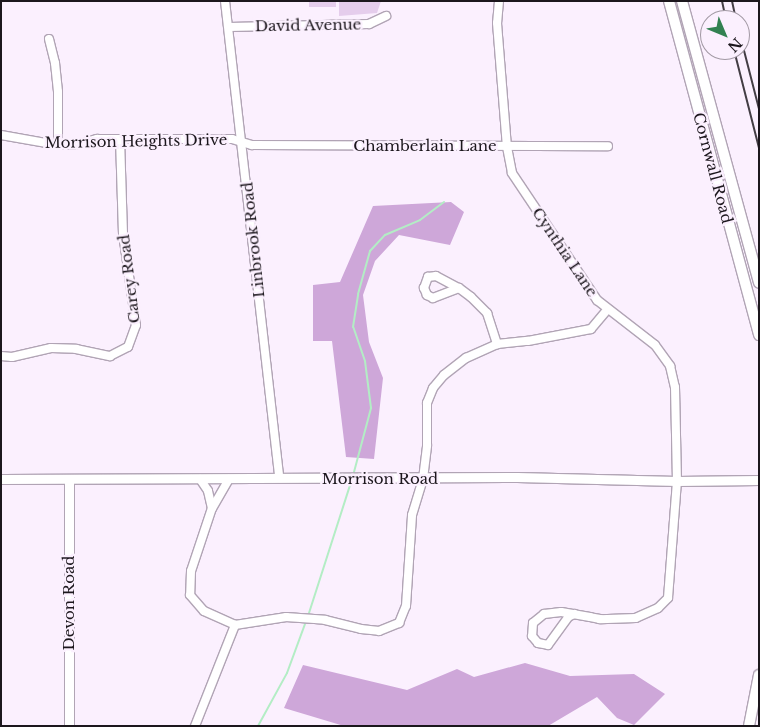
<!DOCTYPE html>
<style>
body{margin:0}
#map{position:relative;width:760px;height:727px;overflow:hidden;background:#fbf0fe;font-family:"Libre Baskerville",serif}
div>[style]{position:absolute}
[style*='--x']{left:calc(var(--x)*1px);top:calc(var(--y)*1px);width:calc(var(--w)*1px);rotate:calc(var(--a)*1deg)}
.green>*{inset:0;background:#e5cdec;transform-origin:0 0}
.forest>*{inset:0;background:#cea7d9}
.stream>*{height:2px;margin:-1px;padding:0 1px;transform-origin:1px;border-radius:1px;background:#b3edc5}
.roads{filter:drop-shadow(1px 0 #b1a4b5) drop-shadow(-1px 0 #b1a4b5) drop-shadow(0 1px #b1a4b5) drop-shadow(0 -1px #b1a4b5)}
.minor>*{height:8px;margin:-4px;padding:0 4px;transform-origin:4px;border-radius:4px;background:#fff}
.tertiary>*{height:9px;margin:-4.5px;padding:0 4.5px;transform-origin:4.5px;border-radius:4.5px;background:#fff}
.secondary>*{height:10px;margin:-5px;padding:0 5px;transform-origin:5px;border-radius:5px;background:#fff}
.rail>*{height:2px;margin:-1px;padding:0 1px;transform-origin:1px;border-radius:1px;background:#433d44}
span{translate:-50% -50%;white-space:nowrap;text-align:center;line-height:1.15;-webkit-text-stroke:4.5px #fbf0fe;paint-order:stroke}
.street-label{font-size:15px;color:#1c171d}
.frame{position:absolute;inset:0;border:2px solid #1c171d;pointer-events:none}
.north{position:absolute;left:700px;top:10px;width:50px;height:50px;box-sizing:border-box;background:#fbf0fe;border:1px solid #a299a4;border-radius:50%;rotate:135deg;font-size:14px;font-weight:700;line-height:20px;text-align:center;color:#1c171d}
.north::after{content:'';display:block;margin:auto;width:18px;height:22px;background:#328151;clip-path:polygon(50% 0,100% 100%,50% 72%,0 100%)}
</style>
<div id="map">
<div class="green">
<i style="left:309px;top:1px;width:27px;height:6px"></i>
<i style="clip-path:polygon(339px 1px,381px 1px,377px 13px,339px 16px)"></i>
</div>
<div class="forest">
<i style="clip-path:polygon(451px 202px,464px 212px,450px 245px,399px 235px,375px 261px,363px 295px,369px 342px,383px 378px,374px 459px,346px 457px,332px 341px,313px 341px,313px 285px,340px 282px,373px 206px)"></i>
<i style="clip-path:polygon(525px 663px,570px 676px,634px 674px,665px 694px,634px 725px,617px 718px,597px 697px,548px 726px,344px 726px,284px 708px,303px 665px,407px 690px,457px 669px,474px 677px)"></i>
</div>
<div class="stream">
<i style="--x:354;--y:472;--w:66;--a:-75.1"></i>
<i style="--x:371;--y:408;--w:47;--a:-97.3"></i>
<i style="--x:365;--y:361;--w:36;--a:-109"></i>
<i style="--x:353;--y:327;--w:33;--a:-81"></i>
<i style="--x:358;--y:294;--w:45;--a:-74.4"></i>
<i style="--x:370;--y:251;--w:22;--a:-47"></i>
<i style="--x:385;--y:235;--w:38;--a:-23"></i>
<i style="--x:420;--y:220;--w:30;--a:-37"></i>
<i style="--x:309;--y:613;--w:134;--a:-72.2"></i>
<i style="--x:258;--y:726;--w:60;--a:-61.3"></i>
<i style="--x:287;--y:673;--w:52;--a:-69.8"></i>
</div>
<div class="roads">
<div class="minor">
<i style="--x:225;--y:1;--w:480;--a:83.5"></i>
<i style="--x:499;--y:1;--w:22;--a:95"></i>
<i style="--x:497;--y:23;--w:124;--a:85.4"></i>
<i style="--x:507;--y:147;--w:26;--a:79"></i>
<i style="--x:512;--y:173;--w:153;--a:56.2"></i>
<i style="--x:597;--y:300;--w:73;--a:37.8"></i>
<i style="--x:655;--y:345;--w:26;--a:54"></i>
<i style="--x:670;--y:366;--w:22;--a:77"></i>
<i style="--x:675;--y:387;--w:94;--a:88.8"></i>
<i style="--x:677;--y:481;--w:117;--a:94.4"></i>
<i style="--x:668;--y:598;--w:14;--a:135"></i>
<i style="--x:658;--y:608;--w:24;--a:156"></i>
<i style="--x:636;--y:618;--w:36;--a:178"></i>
<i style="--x:600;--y:619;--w:10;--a:-169"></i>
<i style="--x:590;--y:617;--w:29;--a:-170"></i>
<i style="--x:561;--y:612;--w:17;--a:173"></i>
<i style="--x:544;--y:614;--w:14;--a:141"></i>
<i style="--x:533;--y:623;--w:13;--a:94"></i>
<i style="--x:532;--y:636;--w:9;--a:49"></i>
<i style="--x:538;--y:643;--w:10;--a:11"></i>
<i style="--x:548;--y:645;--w:34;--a:-54"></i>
<i style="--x:568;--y:617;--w:7;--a:-27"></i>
<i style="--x:229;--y:27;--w:140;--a:-1.2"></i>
<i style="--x:369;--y:24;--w:19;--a:-25"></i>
<i style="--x:49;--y:39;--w:25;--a:76"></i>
<i style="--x:55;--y:63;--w:29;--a:84"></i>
<i style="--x:58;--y:92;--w:53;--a:90"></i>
<i style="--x:1;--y:135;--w:58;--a:10"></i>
<i style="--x:58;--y:145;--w:16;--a:0"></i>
<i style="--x:74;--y:145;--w:24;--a:-15"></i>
<i style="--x:97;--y:139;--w:135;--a:0"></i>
<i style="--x:232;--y:139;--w:21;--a:17"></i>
<i style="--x:252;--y:145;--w:356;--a:0.2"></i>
<i style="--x:459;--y:288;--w:28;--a:159"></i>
<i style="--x:433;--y:298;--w:7;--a:-153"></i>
<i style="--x:427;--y:295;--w:8;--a:-113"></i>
<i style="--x:424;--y:288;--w:12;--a:-70"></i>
<i style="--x:428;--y:277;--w:8;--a:-7"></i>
<i style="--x:436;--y:276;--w:26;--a:28"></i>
<i style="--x:459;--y:288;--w:15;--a:37"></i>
<i style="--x:471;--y:297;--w:23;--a:45"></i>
<i style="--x:487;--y:313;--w:33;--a:72"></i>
<i style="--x:1;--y:356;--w:11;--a:5"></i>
<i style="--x:12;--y:357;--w:40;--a:-13"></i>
<i style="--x:51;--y:348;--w:25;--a:2"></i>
<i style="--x:76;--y:349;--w:35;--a:12"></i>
<i style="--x:110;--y:356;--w:20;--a:-27"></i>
<i style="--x:128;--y:347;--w:23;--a:-70"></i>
<i style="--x:136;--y:325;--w:92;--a:-98.1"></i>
<i style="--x:123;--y:234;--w:94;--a:-91.8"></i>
<i style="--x:200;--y:479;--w:14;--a:56"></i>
<i style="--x:208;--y:491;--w:17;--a:77"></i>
<i style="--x:229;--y:479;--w:34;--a:120"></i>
<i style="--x:212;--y:508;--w:66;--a:108.4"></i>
<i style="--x:191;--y:571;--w:24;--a:92"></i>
<i style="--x:190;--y:595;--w:21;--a:49"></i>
<i style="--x:204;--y:611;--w:34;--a:24"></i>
<i style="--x:235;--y:625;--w:52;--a:-8.9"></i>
<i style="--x:286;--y:617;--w:39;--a:4"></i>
<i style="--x:325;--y:620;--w:37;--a:14"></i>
<i style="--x:361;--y:629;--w:18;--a:6"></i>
<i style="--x:379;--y:631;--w:22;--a:-22"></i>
<i style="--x:399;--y:623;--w:18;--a:-68"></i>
<i style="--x:406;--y:606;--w:91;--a:-86.2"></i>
<i style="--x:412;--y:515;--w:38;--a:-73"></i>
<i style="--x:423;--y:479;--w:34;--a:-83"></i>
<i style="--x:427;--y:445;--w:42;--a:-90"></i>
<i style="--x:427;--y:403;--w:16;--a:-68"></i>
<i style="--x:433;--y:388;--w:17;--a:-50"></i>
<i style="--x:444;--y:375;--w:28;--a:-38"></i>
<i style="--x:466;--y:358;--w:34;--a:-24"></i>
<i style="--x:497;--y:344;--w:31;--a:-6"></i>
<i style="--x:528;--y:341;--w:64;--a:-10.8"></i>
<i style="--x:591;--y:329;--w:26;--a:-50"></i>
<i style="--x:195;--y:726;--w:109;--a:-68.4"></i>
</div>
<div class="tertiary">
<i style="--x:1;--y:479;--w:516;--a:-0.22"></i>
<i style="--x:517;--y:477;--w:160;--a:1.4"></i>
<i style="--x:677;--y:481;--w:82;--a:-0.7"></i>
<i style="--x:69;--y:480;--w:246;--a:90"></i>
</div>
<div class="secondary">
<i style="--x:669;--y:1;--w:346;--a:74.9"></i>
<i style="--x:682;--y:1;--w:292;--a:74.7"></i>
<i style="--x:749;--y:726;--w:52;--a:-78.9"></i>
</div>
</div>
<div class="rail">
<i style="--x:722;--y:1;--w:19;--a:78"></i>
<i style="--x:732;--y:1;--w:19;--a:78"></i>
<i style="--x:740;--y:35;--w:76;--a:75.6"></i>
<i style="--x:734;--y:50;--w:101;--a:75.7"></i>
</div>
<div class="street-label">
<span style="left:308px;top:25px;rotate:-1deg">David Avenue</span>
<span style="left:136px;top:141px;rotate:-1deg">Morrison Heights Drive</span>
<span style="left:425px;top:146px">Chamberlain Lane</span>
<span style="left:713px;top:168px;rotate:75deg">Cornwall Road</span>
<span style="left:253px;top:240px;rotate:-96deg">Linbrook Road</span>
<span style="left:565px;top:252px;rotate:56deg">Cynthia Lane</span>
<span style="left:129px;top:279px;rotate:-97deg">Carey Road</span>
<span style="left:380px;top:479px">Morrison Road</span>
<span style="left:69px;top:603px;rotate:-90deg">Devon Road</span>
</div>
<div class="frame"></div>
<div class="north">N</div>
</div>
